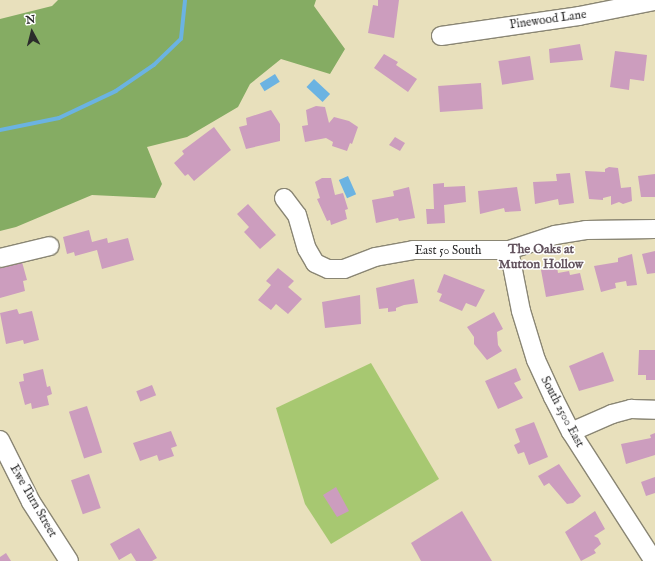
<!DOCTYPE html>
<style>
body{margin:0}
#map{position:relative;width:655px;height:561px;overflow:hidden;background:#e8e0bc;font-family:"IM FELL English",serif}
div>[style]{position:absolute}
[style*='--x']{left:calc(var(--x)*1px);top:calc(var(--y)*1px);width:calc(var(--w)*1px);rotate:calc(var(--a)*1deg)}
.green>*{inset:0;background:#a7c871}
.forest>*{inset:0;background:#85ac63}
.water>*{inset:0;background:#6bb3e2;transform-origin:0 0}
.stream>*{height:3.5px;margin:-1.75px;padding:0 1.75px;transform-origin:1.75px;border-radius:1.75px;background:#6bb3e2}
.building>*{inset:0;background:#cc9dbe;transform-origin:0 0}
.roads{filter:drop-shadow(1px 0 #8a8674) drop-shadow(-1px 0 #8a8674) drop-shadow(0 1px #8a8674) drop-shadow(0 -1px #8a8674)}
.minor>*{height:18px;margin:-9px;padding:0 9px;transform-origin:9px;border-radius:9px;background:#fff}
span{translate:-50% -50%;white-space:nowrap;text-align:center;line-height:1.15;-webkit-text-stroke:3px #fff;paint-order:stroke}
.street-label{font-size:12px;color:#2b2b2b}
.neighbourhood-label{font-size:13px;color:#63535e;font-weight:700}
.north{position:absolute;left:12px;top:12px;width:40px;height:40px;-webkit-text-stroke:3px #fff;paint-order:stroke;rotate:353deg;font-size:11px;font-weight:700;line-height:16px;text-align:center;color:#2b2b2b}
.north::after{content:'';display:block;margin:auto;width:14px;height:18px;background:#2b2b2b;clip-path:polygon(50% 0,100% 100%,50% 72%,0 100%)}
</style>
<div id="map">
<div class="green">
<i style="clip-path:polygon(371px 363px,439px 479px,331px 544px,305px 504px,276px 408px)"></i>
</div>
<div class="forest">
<i style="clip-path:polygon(58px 0,316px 0,314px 6px,345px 49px,330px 74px,281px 59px,250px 84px,238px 107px,187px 137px,147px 147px,162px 184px,155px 198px,92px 195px,16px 227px,0 231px,0 19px,52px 6px)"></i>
</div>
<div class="water">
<i style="left:275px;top:74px;width:9px;height:18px;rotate:58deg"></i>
<i style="left:314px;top:79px;width:22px;height:11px;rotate:43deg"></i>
<i style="left:348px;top:176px;width:20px;height:10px;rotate:66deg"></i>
</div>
<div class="stream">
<i style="--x:0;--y:130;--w:60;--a:-11.5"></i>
<i style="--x:59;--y:118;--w:63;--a:-25.3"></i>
<i style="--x:116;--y:91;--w:46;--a:-34.4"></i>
<i style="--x:154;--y:65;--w:37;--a:-44"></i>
<i style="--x:181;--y:39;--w:39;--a:-84"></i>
</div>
<div class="building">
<i style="clip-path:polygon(378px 0,399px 0,394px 38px,368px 33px,373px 5px,378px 6px)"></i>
<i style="clip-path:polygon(580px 44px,583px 60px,550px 63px,549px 49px)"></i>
<i style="clip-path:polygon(615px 51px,647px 55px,644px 81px,630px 79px,629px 90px,610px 87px)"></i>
<i style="clip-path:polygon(384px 54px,398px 62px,396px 65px,417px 79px,408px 92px,374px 68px)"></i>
<i style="left:530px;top:56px;width:24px;height:32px;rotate:81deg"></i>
<i style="left:481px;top:83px;width:26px;height:43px;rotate:86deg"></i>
<i style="clip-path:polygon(316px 106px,325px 107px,329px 123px,334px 117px,349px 121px,358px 127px,352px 144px,350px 143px,347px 151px,332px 146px,333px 142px,326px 138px,305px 142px,302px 126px,308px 125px,306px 110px)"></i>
<i style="clip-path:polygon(271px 110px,280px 124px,280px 141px,246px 149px,239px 127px,247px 125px,246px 118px)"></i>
<i style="clip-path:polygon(214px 127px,231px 150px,194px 181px,188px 174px,185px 176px,174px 163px,184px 154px,182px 151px)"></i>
<i style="clip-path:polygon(395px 137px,405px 143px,400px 151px,389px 145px)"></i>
<i style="clip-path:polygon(609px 167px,618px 168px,621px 188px,631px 187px,632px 201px,623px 204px,619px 202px,611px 205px,611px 196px,603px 198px,603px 200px,589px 199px,585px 171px,605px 172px,605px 169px)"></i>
<i style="clip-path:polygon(570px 173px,574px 203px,559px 205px,558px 199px,535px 204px,533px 182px,557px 181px,556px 174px)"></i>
<i style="clip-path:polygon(655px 174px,655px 197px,641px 197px,638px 176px)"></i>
<i style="clip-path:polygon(322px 178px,331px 178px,335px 195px,343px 193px,348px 209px,345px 210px,347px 219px,331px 225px,330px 220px,327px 221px,317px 199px,320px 198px,315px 182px)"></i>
<i style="clip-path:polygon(444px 183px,444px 187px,465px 186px,466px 202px,444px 205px,445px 223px,427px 224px,426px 209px,434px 209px,433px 184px)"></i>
<i style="clip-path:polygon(409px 187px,415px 218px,399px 221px,398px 218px,376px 223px,372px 200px,394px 196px,393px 191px)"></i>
<i style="clip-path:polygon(517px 187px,521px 211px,505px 212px,504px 208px,480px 214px,478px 191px)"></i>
<i style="clip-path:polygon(248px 204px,276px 235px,260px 249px,244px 232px,249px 227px,237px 214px)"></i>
<i style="clip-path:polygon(89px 230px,92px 242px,107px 238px,108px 243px,128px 238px,134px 260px,102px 269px,97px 250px,75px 256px,74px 252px,67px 254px,63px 237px)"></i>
<i style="clip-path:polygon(655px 251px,655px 273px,647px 274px,642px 254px)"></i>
<i style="clip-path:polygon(632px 254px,637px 285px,627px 286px,626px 281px,615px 283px,616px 288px,601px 292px,594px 266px,618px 262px,618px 258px)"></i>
<i style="clip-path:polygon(22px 262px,27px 280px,23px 281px,25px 291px,0 298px,0 264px)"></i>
<i style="clip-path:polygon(557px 267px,558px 273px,569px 271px,570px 275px,580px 273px,584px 290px,546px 297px,541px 270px)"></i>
<i style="clip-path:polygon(278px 268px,294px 281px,288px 287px,302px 299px,288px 314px,276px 304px,271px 310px,258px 300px,271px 285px,266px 281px)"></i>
<i style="clip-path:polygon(444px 274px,485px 290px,476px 307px,466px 303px,462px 311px,439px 301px,442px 294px,437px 292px)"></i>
<i style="clip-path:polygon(414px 279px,418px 303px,404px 305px,396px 308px,396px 311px,388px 312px,388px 308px,379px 309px,376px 288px)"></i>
<i style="clip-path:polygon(360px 295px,361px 324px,325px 328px,322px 302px)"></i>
<i style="clip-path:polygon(17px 309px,19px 314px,32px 311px,39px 340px,24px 344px,23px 340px,6px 344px,0 313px)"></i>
<i style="clip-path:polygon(494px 312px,503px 329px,497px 332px,498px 345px,502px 351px,487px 360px,474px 344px,474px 337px,467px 327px)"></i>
<i style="clip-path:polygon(639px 350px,655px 350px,655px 380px,646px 380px,646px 375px,638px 375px)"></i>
<i style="clip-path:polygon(603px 352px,614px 381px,579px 391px,569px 366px)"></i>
<i style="clip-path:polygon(516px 368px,521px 380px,514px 383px,523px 398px,498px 409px,485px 381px)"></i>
<i style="clip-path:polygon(43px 369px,47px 387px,50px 386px,52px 394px,47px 396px,49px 405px,32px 409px,31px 403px,25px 405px,19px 382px,24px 381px,23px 374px)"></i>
<i style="left:152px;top:385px;width:11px;height:17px;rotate:68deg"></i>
<i style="left:87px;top:406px;width:49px;height:19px;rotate:72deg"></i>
<i style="clip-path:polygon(534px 422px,548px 457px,529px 465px,524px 452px,518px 454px,514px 445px,520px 442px,515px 429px)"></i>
<i style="clip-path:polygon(171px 431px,177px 446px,171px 448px,174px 456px,159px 461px,157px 455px,140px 461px,133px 443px)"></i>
<i style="clip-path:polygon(655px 433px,655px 455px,626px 464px,621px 444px,651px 438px,650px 435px)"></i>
<i style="clip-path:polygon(559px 464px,581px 496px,573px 503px,567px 504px,549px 483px,544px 486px,538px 476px)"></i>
<i style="left:89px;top:474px;width:36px;height:19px;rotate:71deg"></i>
<i style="clip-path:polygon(655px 477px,655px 493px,646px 496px,641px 482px)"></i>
<i style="clip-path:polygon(336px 487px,349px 511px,337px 517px,323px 495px)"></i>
<i style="clip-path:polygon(462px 511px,492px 561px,421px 561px,411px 543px)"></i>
<i style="clip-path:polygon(595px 511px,605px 529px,594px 536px,598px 538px,601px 544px,594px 550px,596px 553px,581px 561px,565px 532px)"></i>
<i style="clip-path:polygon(139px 528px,157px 558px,152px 561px,136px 561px,131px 553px,119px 560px,110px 544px)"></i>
<i style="clip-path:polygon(6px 553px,11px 561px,0 561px,0 557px)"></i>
</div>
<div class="roads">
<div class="minor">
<i style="--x:441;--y:36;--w:139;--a:-8.2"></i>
<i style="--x:579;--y:16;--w:77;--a:-11.2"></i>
<i style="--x:284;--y:198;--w:21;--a:53"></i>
<i style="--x:297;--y:215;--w:35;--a:74"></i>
<i style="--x:307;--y:249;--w:16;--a:60"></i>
<i style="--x:315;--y:263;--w:14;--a:25"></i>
<i style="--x:328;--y:269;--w:16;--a:0"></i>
<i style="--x:344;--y:269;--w:33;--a:-21"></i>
<i style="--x:375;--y:257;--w:39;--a:-10"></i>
<i style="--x:413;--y:250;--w:96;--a:0"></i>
<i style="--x:509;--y:250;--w:48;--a:-18.1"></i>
<i style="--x:555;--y:235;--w:31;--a:-9"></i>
<i style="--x:586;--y:230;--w:69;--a:-0.8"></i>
<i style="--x:509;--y:250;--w:62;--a:78.9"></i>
<i style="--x:521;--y:311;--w:51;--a:73"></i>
<i style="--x:536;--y:360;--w:41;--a:65.3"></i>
<i style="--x:553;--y:397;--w:39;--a:63"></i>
<i style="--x:571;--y:432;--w:150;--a:57.3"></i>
<i style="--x:0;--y:258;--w:51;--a:-13.5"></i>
<i style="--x:571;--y:432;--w:45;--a:-23.7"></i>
<i style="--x:612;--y:414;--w:20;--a:-15"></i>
<i style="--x:631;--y:409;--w:24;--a:2"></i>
<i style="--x:0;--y:440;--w:69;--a:63.4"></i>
<i style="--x:31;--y:502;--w:70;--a:57.2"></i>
</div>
</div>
<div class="street-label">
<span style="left:548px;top:20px;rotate:-8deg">Pinewood Lane</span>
<span style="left:448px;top:251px">East 50 South</span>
<span style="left:562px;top:412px;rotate:62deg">South 2500 East</span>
<span style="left:33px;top:501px;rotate:60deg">Ewe Turn Street</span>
</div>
<div class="neighbourhood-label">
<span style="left:541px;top:258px">The Oaks at<br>Mutton Hollow</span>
</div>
<div class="north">N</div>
</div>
